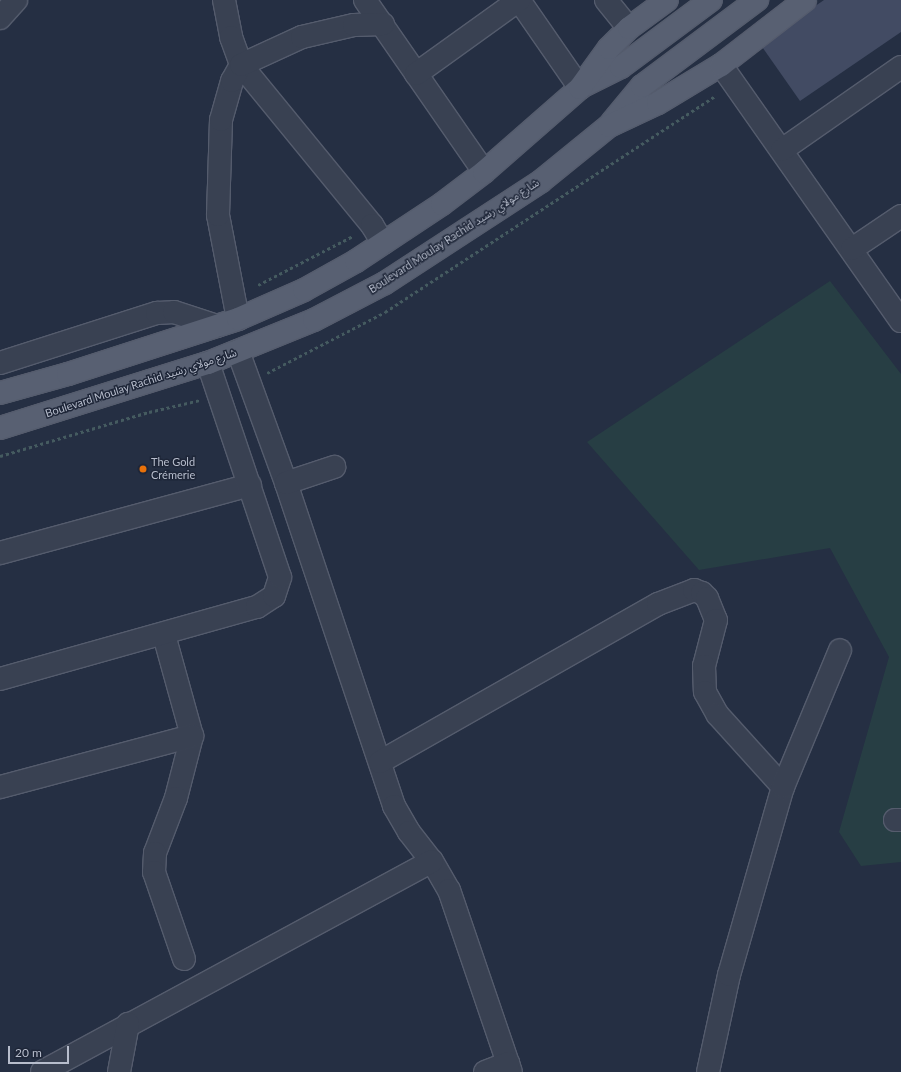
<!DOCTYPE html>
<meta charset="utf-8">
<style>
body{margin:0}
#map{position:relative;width:901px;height:1072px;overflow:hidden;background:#252f43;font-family:Lato,"Noto Sans Arabic",sans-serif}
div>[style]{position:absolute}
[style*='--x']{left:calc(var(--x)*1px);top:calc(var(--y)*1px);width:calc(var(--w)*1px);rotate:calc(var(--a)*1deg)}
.green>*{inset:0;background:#273e44}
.building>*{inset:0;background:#424b63}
.path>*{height:2.5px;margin-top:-1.25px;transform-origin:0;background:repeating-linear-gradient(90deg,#455b60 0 3px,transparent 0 6px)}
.roads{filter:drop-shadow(1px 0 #555c6d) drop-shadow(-1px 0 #555c6d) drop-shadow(0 1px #555c6d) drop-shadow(0 -1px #555c6d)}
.minor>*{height:22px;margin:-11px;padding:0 11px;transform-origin:11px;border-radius:11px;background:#394152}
.major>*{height:22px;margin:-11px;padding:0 11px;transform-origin:11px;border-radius:11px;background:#586072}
.dots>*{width:11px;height:11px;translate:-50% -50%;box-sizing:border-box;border:2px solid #1e2638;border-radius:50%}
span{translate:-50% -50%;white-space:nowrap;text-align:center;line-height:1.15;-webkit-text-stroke:3px #1e2638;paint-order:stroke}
.street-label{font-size:11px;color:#b7bdcc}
.poi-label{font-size:11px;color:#b7bdcc}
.left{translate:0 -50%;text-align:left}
.scale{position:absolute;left:8px;top:1046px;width:61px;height:18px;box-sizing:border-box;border:2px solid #b7bdcc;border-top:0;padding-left:5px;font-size:12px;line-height:14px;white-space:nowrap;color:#b7bdcc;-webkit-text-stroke:3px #1e2638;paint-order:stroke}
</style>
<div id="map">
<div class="green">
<i style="clip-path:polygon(830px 281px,901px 374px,901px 862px,861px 866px,839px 832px,889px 657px,830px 548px,699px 570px,587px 442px)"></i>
</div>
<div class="building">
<i style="clip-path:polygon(824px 0,901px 0,901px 32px,800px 101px,760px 44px)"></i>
</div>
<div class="path">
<i style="--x:258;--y:285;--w:107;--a:-27.3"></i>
<i style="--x:267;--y:373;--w:133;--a:-27.3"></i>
<i style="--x:385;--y:312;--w:394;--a:-33.2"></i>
<i style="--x:0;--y:456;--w:155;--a:-16.5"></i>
<i style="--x:149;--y:412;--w:52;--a:-13.2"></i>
</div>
<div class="roads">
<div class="minor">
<i style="--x:224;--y:0;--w:38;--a:79"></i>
<i style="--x:231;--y:37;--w:30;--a:70"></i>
<i style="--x:241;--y:65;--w:207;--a:50.7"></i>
<i style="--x:372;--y:225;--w:21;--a:59"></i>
<i style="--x:365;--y:0;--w:209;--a:55.3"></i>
<i style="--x:519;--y:0;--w:107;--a:55.3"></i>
<i style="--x:606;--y:0;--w:36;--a:51"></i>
<i style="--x:0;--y:18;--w:24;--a:-48"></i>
<i style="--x:721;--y:65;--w:313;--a:54.9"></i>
<i style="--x:416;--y:74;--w:127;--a:-35.7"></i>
<i style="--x:782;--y:150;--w:145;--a:-34.9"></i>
<i style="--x:852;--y:249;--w:59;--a:-34"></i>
<i style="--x:238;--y:319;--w:106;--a:-100.9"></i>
<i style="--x:218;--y:215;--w:95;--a:-88.2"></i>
<i style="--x:221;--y:120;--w:41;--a:-74.2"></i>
<i style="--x:232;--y:81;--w:18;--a:-61"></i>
<i style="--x:241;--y:65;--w:67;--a:-24.7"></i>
<i style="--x:302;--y:37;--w:53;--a:-13"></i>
<i style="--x:354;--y:25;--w:29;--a:-2"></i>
<i style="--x:238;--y:351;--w:140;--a:70"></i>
<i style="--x:286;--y:483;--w:341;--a:71.5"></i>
<i style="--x:394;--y:806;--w:30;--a:60"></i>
<i style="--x:409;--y:832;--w:37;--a:52"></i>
<i style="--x:432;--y:861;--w:34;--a:60"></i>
<i style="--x:449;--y:890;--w:192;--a:71.2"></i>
<i style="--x:0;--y:363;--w:165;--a:-17.7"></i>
<i style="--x:157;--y:313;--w:17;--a:-3"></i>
<i style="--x:174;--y:312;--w:45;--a:18"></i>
<i style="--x:286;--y:483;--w:51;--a:-18.4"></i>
<i style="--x:0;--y:553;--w:259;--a:-15.2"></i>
<i style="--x:164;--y:635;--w:105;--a:74.5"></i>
<i style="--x:192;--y:736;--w:64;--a:104.5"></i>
<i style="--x:176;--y:798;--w:59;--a:110.9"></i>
<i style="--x:155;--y:853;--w:19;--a:93"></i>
<i style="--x:154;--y:872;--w:92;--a:71"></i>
<i style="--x:0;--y:679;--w:267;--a:-15.7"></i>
<i style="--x:257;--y:607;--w:20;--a:-33"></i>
<i style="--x:274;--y:596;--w:20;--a:-72"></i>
<i style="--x:280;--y:577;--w:226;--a:-108.6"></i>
<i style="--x:380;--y:762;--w:320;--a:-29.6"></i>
<i style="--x:658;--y:604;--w:39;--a:-21"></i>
<i style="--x:694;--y:590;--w:9;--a:21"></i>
<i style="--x:702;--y:593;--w:7;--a:45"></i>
<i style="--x:707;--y:598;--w:24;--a:68"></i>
<i style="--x:716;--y:620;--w:48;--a:104.6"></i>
<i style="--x:704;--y:666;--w:26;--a:88"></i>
<i style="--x:705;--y:692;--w:26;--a:61"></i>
<i style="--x:718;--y:715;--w:97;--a:47.9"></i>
<i style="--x:0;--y:787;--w:199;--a:-14.9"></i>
<i style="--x:895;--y:820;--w:6;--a:0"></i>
<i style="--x:42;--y:1072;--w:443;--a:-28.4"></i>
<i style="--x:119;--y:1072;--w:49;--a:-79.4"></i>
<i style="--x:485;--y:1072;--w:25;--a:-21"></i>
<i style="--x:708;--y:1072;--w:99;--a:-77.8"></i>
<i style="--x:729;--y:975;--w:196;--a:-74"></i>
<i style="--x:783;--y:787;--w:148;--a:-67.4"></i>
</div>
<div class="major">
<i style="--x:583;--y:86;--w:42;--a:-26.6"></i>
<i style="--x:621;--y:67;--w:112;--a:-36.7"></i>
<i style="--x:612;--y:122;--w:47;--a:-50.2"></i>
<i style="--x:642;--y:86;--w:144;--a:-36.8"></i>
<i style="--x:0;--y:393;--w:71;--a:-15.6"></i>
<i style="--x:68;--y:374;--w:179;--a:-17.9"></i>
<i style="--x:238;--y:319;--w:72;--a:-23.7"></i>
<i style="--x:304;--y:290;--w:60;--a:-29.1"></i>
<i style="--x:356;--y:261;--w:103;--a:-33.5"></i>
<i style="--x:442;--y:204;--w:53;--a:-37.3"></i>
<i style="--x:484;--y:172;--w:128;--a:-41.2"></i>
<i style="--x:580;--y:88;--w:49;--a:-54.1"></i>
<i style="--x:609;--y:48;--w:28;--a:-45"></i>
<i style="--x:629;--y:28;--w:47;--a:-36.4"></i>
<i style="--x:0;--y:428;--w:218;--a:-17.4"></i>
<i style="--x:208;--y:363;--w:114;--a:-22.1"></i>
<i style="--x:314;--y:320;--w:80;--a:-27.5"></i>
<i style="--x:385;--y:283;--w:185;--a:-33.1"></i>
<i style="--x:540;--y:182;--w:89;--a:-39.1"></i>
<i style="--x:609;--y:126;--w:54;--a:-25.1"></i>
<i style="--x:658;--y:103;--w:74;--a:-31.1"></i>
<i style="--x:721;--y:65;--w:106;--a:-37.7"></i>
</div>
</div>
<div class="dots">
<i style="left:143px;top:469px;background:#e8710a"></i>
</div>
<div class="street-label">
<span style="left:454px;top:236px;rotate:-33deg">Boulevard Moulay Rachid شارع مولاي رشيد</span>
<span style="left:141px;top:383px;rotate:-18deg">Boulevard Moulay Rachid شارع مولاي رشيد</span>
</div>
<div class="poi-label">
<span class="left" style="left:151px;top:469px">The Gold<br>Crémerie</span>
</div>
<div class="scale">20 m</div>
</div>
